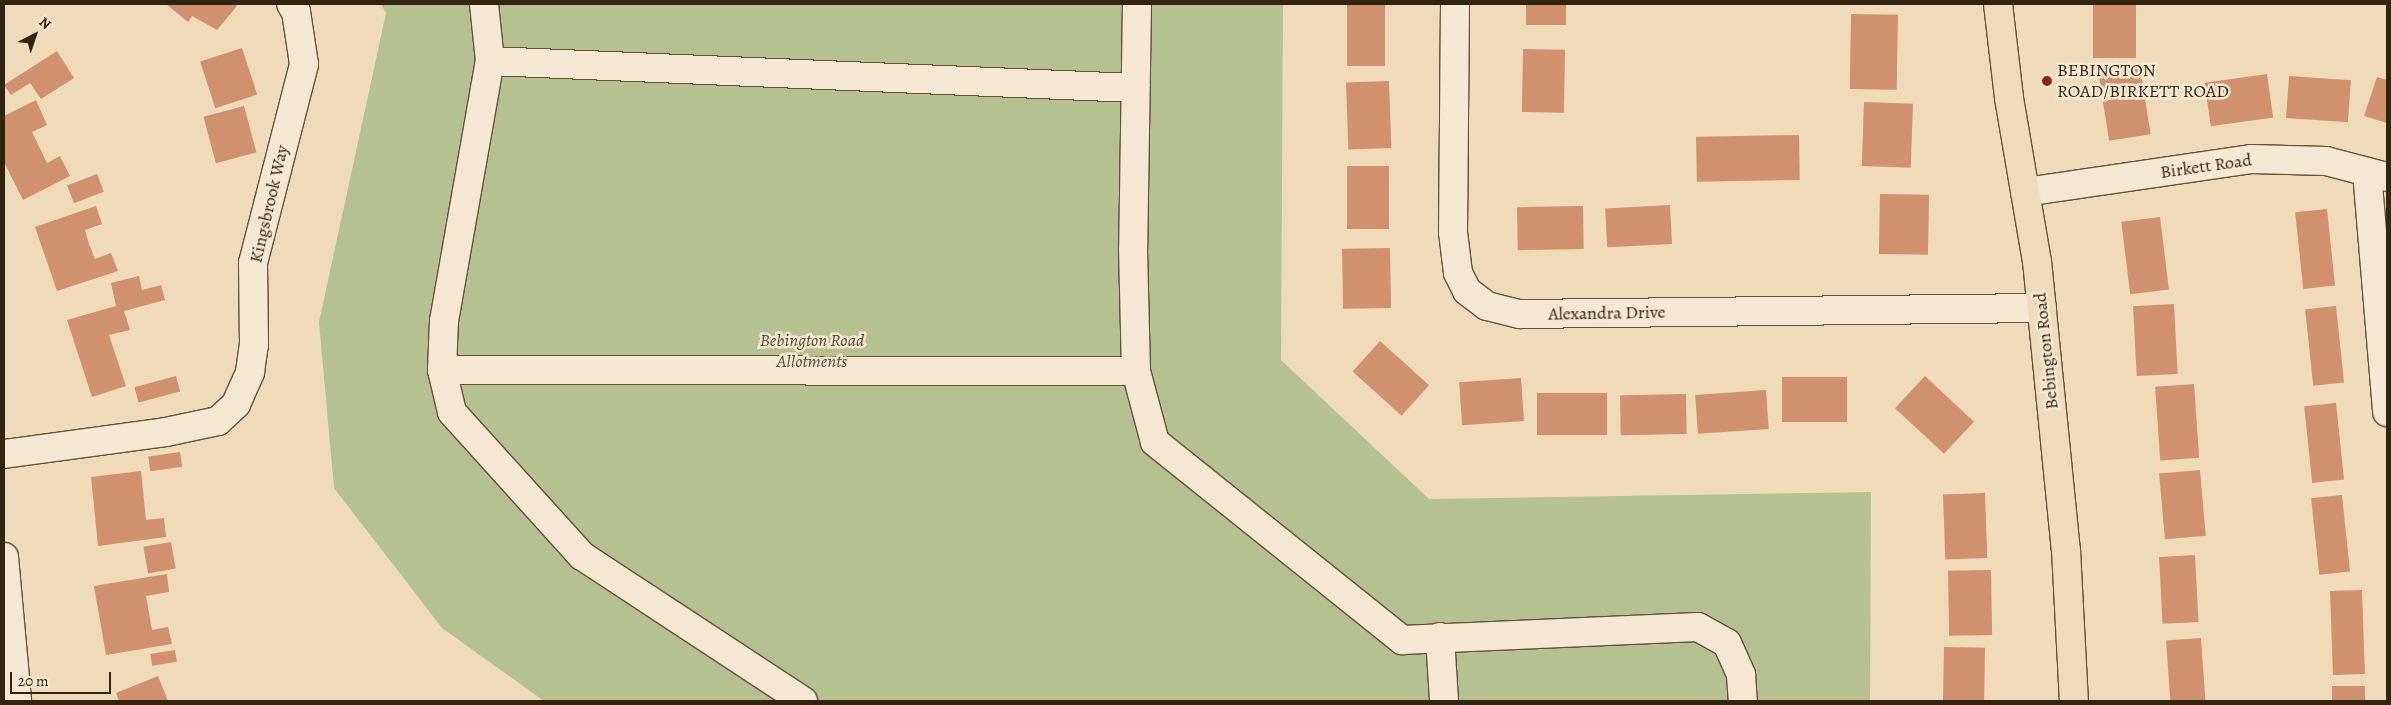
<!DOCTYPE html>
<style>
body{margin:0}
#map{position:relative;width:2391px;height:705px;overflow:hidden;background:#efdbba;font-family:Alegreya,serif}
div>[style]{position:absolute}
[style*='--x']{left:calc(var(--x)*1px);top:calc(var(--y)*1px);width:calc(var(--w)*1px);rotate:calc(var(--a)*1deg)}
.green>*{inset:0;background:#b6c192}
.building>*{inset:0;background:#d19070;transform-origin:0 0}
.roads{filter:drop-shadow(1px 0 #62523a) drop-shadow(-1px 0 #62523a) drop-shadow(0 1px #62523a) drop-shadow(0 -1px #62523a)}
.minor>*{height:28px;margin:-14px;padding:0 14px;transform-origin:14px;border-radius:14px;background:#f5e8d2}
.major>*{height:28px;margin:-14px;padding:0 14px;transform-origin:14px;border-radius:14px;background:#efdbba}
.dots>*{width:14px;height:14px;translate:-50% -50%;box-sizing:border-box;border:2px solid #f5e8d2;border-radius:50%}
span{translate:-50% -50%;white-space:nowrap;text-align:center;line-height:1.15;-webkit-text-stroke:5px #f5e8d2;paint-order:stroke}
.poi-label{font-size:18px;color:#33240f}
.left{translate:0 -50%;text-align:left}
.street-label{font-size:18px;color:#33240f}
.park-label{font-size:18px;color:#544b30;font-style:italic}
.frame{position:absolute;inset:0;border:5px solid #33240f;pointer-events:none}
.north{position:absolute;left:10px;top:10px;width:50px;height:50px;-webkit-text-stroke:4px #f5e8d2;paint-order:stroke;rotate:41deg;font-size:14px;font-weight:700;line-height:20px;text-align:center;color:#33240f}
.north::after{content:'';display:block;margin:auto;width:18px;height:22px;background:#33240f;clip-path:polygon(50% 0,100% 100%,50% 72%,0 100%)}
.scale{position:absolute;left:10px;top:672px;width:101px;height:22px;box-sizing:border-box;border:2px solid #33240f;border-top:0;padding-left:6px;font-size:15px;line-height:18px;white-space:nowrap;color:#33240f;-webkit-text-stroke:4px #f5e8d2;paint-order:stroke}
</style>
<div id="map">
<div class="green">
<i style="clip-path:polygon(381px 4px,1283px 4px,1281px 360px,1429px 499px,1871px 492px,1870px 701px,544px 701px,442px 628px,334px 488px,319px 322px,386px 13px)"></i>
</div>
<div class="building">
<i style="clip-path:polygon(166px 4px,234px 4px,237px 6px,217px 30px,192px 16px,188px 22px)"></i>
<i style="left:1347px;top:4px;width:38px;height:62px"></i>
<i style="left:1526px;top:4px;width:40px;height:21px"></i>
<i style="left:2093px;top:4px;width:43px;height:54px"></i>
<i style="left:1851px;top:14px;width:47px;height:75px;rotate:1deg"></i>
<i style="left:242px;top:48px;width:49px;height:44px;rotate:72deg"></i>
<i style="left:1523px;top:49px;width:42px;height:63px;rotate:1deg"></i>
<i style="clip-path:polygon(57px 51px,74px 78px,41px 99px,30px 83px,11px 95px,4px 85px)"></i>
<i style="left:2140px;top:67px;width:68px;height:42px;rotate:81deg"></i>
<i style="left:2267px;top:74px;width:44px;height:63px;rotate:82deg"></i>
<i style="left:2289px;top:76px;width:62px;height:42px;rotate:4deg"></i>
<i style="clip-path:polygon(2377px 77px,2387px 80px,2387px 123px,2364px 116px)"></i>
<i style="left:1389px;top:81px;width:67px;height:43px;rotate:88deg"></i>
<i style="clip-path:polygon(36px 100px,47px 125px,32px 132px,47px 163px,60px 156px,70px 176px,23px 200px,4px 162px,4px 116px)"></i>
<i style="left:1864px;top:102px;width:49px;height:64px;rotate:2deg"></i>
<i style="left:244px;top:106px;width:48px;height:42px;rotate:75deg"></i>
<i style="left:1799px;top:135px;width:45px;height:103px;rotate:89deg"></i>
<i style="left:1347px;top:166px;width:42px;height:63px"></i>
<i style="left:97px;top:174px;width:19px;height:32px;rotate:69deg"></i>
<i style="left:1880px;top:194px;width:49px;height:60px;rotate:1deg"></i>
<i style="left:1670px;top:205px;width:39px;height:65px;rotate:87deg"></i>
<i style="clip-path:polygon(96px 206px,102px 224px,85px 230px,89px 244px,95px 259px,111px 253px,118px 271px,57px 291px,35px 227px)"></i>
<i style="left:1583px;top:206px;width:43px;height:66px;rotate:89deg"></i>
<i style="left:2327px;top:209px;width:77px;height:32px;rotate:84deg"></i>
<i style="left:2160px;top:217px;width:73px;height:39px;rotate:83deg"></i>
<i style="left:1390px;top:248px;width:60px;height:48px;rotate:89deg"></i>
<i style="clip-path:polygon(139px 276px,142px 290px,161px 285px,165px 300px,124px 311px,130px 330px,109px 335px,126px 386px,92px 397px,67px 320px,116px 306px,111px 283px)"></i>
<i style="left:2174px;top:304px;width:70px;height:41px;rotate:87deg"></i>
<i style="left:2336px;top:306px;width:77px;height:31px;rotate:84deg"></i>
<i style="left:1380px;top:341px;width:66px;height:41px;rotate:42deg"></i>
<i style="left:176px;top:376px;width:16px;height:43px;rotate:75deg"></i>
<i style="left:1925px;top:376px;width:67px;height:44px;rotate:43deg"></i>
<i style="left:1782px;top:377px;width:65px;height:45px"></i>
<i style="left:1521px;top:378px;width:43px;height:62px;rotate:86deg"></i>
<i style="left:2194px;top:384px;width:74px;height:39px;rotate:86deg"></i>
<i style="left:1766px;top:390px;width:39px;height:71px;rotate:86deg"></i>
<i style="left:1537px;top:393px;width:70px;height:42px"></i>
<i style="left:1686px;top:394px;width:40px;height:66px;rotate:89deg"></i>
<i style="left:2336px;top:403px;width:77px;height:32px;rotate:84deg"></i>
<i style="left:180px;top:452px;width:15px;height:32px;rotate:82deg"></i>
<i style="left:2200px;top:470px;width:66px;height:41px;rotate:85deg"></i>
<i style="clip-path:polygon(141px 471px,146px 520px,164px 518px,166px 537px,98px 546px,91px 477px)"></i>
<i style="left:1985px;top:493px;width:65px;height:42px;rotate:88deg"></i>
<i style="left:2342px;top:495px;width:77px;height:31px;rotate:84deg"></i>
<i style="left:171px;top:542px;width:27px;height:28px;rotate:80deg"></i>
<i style="left:2195px;top:555px;width:67px;height:36px;rotate:87deg"></i>
<i style="left:1991px;top:570px;width:65px;height:43px;rotate:89deg"></i>
<i style="clip-path:polygon(167px 574px,169px 592px,146px 596px,152px 630px,168px 627px,172px 644px,106px 655px,94px 586px)"></i>
<i style="left:2362px;top:590px;width:84px;height:32px;rotate:88deg"></i>
<i style="left:2201px;top:638px;width:63px;height:35px;rotate:86deg"></i>
<i style="left:1944px;top:647px;width:41px;height:54px;rotate:1deg"></i>
<i style="left:175px;top:650px;width:12px;height:25px;rotate:81deg"></i>
<i style="clip-path:polygon(158px 676px,168px 701px,119px 701px,116px 693px)"></i>
<i style="left:2332px;top:686px;width:33px;height:15px"></i>
</div>
<div class="roads">
<div class="minor">
<i style="--x:484;--y:4;--w:57;--a:84"></i>
<i style="--x:1137;--y:4;--w:245;--a:90.9"></i>
<i style="--x:1133;--y:249;--w:122;--a:88.6"></i>
<i style="--x:1136;--y:371;--w:73;--a:75"></i>
<i style="--x:1155;--y:442;--w:317;--a:38.7"></i>
<i style="--x:1402;--y:640;--w:296;--a:-2.5"></i>
<i style="--x:1698;--y:627;--w:33;--a:29"></i>
<i style="--x:1727;--y:643;--w:35;--a:66"></i>
<i style="--x:1741;--y:675;--w:26;--a:86"></i>
<i style="--x:1455;--y:4;--w:228;--a:90.5"></i>
<i style="--x:1453;--y:232;--w:41;--a:83"></i>
<i style="--x:1458;--y:273;--w:20;--a:63"></i>
<i style="--x:1467;--y:291;--w:25;--a:37"></i>
<i style="--x:1487;--y:306;--w:34;--a:14"></i>
<i style="--x:1520;--y:314;--w:522;--a:-0.66"></i>
<i style="--x:2367;--y:172;--w:241;--a:85.2"></i>
<i style="--x:2025;--y:192;--w:228;--a:-8.3"></i>
<i style="--x:2251;--y:159;--w:75;--a:1.5"></i>
<i style="--x:2326;--y:161;--w:63;--a:14.7"></i>
<i style="--x:442;--y:370;--w:49;--a:-87.7"></i>
<i style="--x:444;--y:321;--w:264;--a:-80"></i>
<i style="--x:490;--y:61;--w:646;--a:2.4"></i>
<i style="--x:4;--y:454;--w:163;--a:-7.7"></i>
<i style="--x:166;--y:432;--w:53;--a:-11.9"></i>
<i style="--x:218;--y:421;--w:25;--a:-43"></i>
<i style="--x:236;--y:404;--w:35;--a:-66"></i>
<i style="--x:250;--y:372;--w:27;--a:-82"></i>
<i style="--x:254;--y:345;--w:82;--a:-90.7"></i>
<i style="--x:253;--y:263;--w:205;--a:-75.6"></i>
<i style="--x:304;--y:64;--w:53;--a:-98.7"></i>
<i style="--x:296;--y:12;--w:9;--a:-122"></i>
<i style="--x:4;--y:557;--w:145;--a:84.8"></i>
<i style="--x:1440;--y:637;--w:64;--a:86.4"></i>
<i style="--x:803;--y:701;--w:264;--a:-146.7"></i>
<i style="--x:582;--y:556;--w:194;--a:-132.1"></i>
<i style="--x:452;--y:412;--w:43;--a:-103.4"></i>
<i style="--x:442;--y:370;--w:694;--a:0.08"></i>
</div>
<div class="major">
<i style="--x:1998;--y:4;--w:95;--a:83.3"></i>
<i style="--x:2009;--y:98;--w:165;--a:80.3"></i>
<i style="--x:2037;--y:261;--w:290;--a:84.3"></i>
<i style="--x:2066;--y:550;--w:151;--a:87"></i>
</div>
</div>
<div class="dots">
<i style="left:2047px;top:81px;background:#8f2418"></i>
</div>
<div class="poi-label">
<span class="left" style="left:2057px;top:81px">BEBINGTON<br>ROAD/BIRKETT ROAD</span>
</div>
<div class="street-label">
<span style="left:2206px;top:166px;rotate:-8deg">Birkett Road</span>
<span style="left:269px;top:204px;rotate:-77deg">Kingsbrook Way</span>
<span style="left:1607px;top:313px;rotate:-1deg">Alexandra Drive</span>
<span style="left:2046px;top:351px;rotate:-96deg">Bebington Road</span>
</div>
<div class="park-label">
<span style="left:812px;top:351px">Bebington Road<br>Allotments</span>
</div>
<div class="frame"></div>
<div class="north">N</div>
<div class="scale">20 m</div>
</div>
